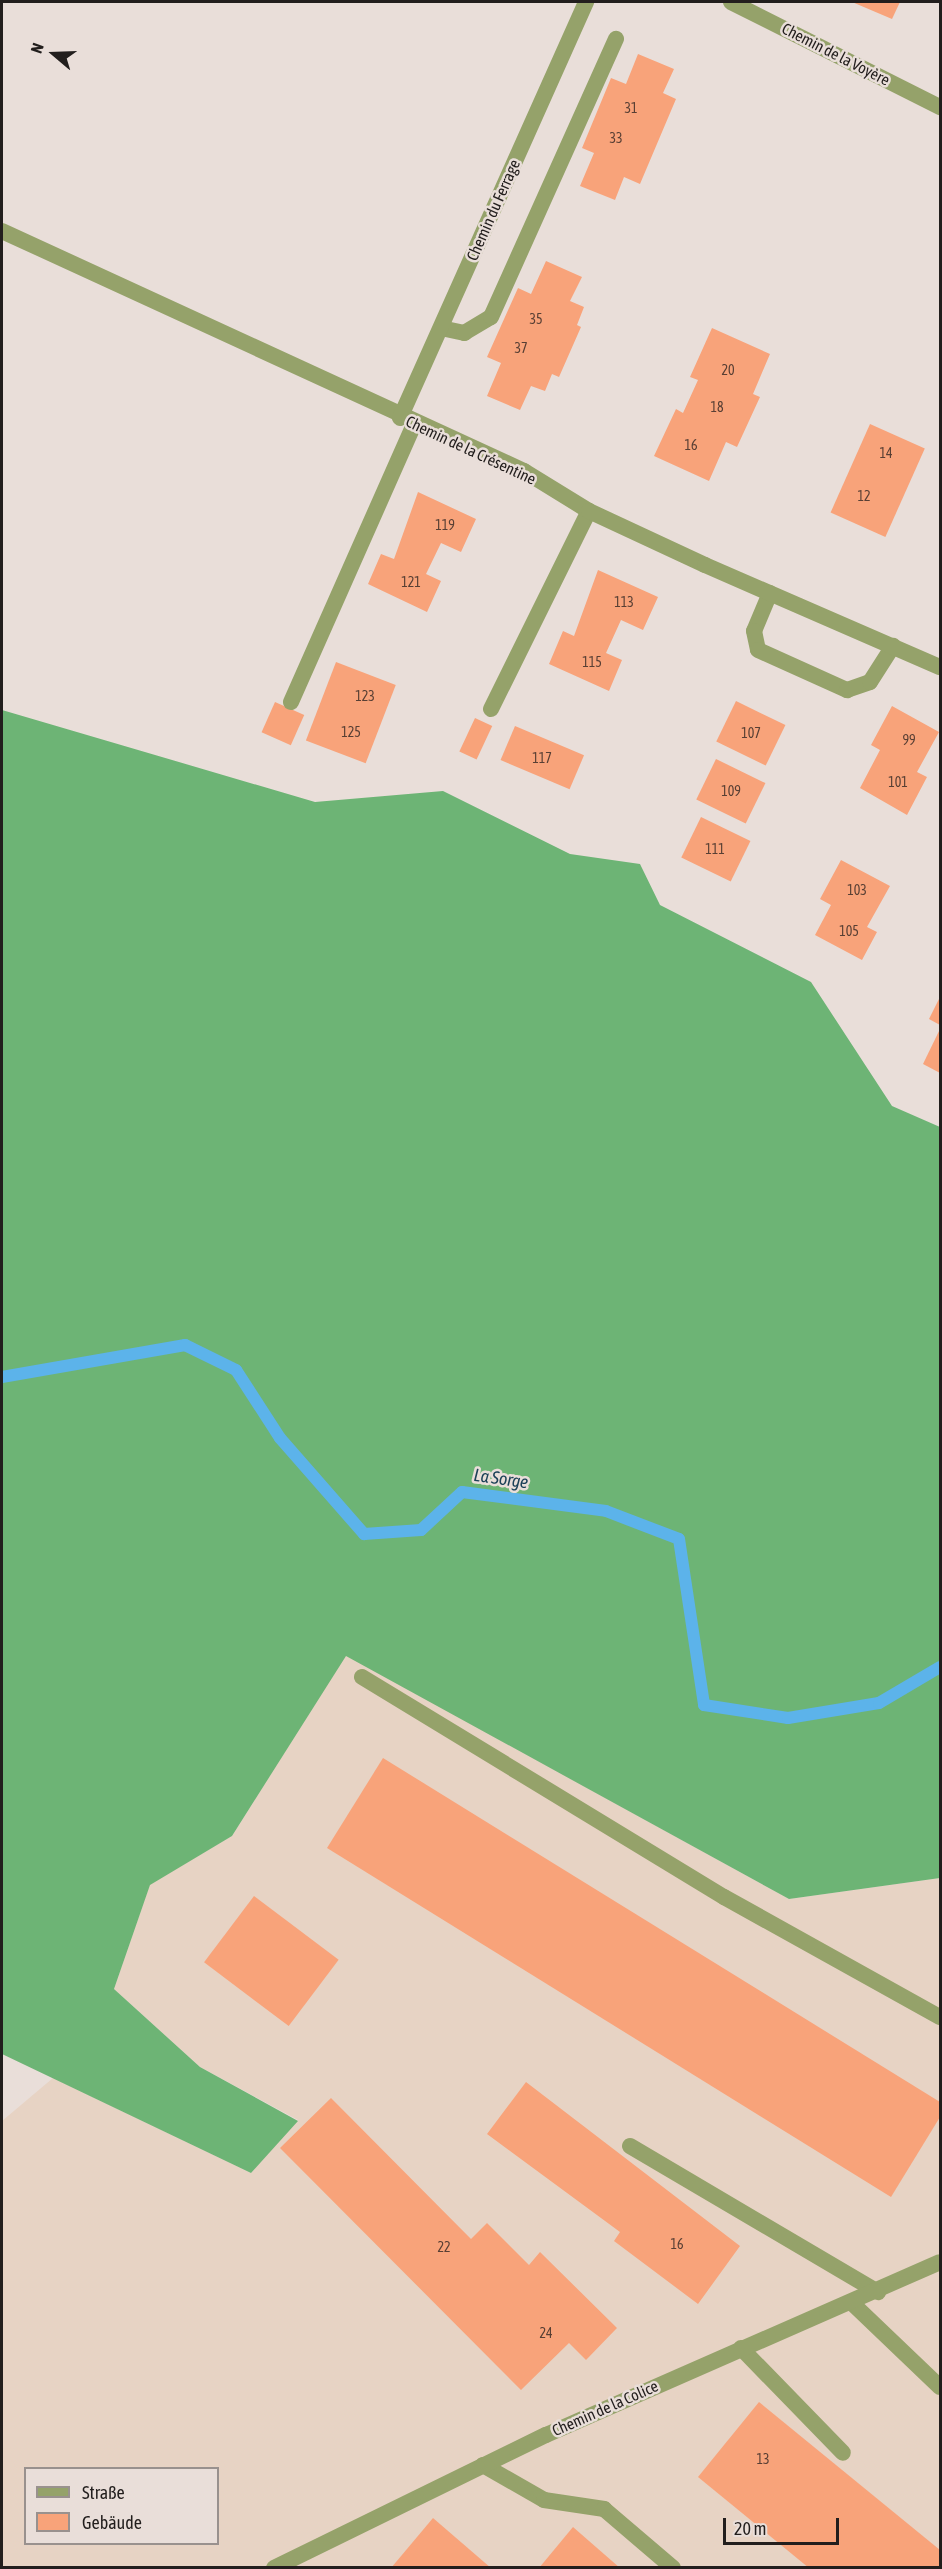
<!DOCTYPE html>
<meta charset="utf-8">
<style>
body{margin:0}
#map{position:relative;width:942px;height:2569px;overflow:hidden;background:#e9ded9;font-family:"Asap Condensed",sans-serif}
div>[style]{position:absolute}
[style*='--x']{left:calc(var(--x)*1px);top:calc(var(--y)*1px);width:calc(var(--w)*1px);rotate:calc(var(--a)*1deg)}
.industrial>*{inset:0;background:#e7d3c4}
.forest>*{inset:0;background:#6db475}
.stream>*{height:12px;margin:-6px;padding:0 6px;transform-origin:6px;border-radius:6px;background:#5cb3ea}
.building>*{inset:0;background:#f8a37a;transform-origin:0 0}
.service>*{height:16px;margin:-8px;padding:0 8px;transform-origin:8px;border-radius:8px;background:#95a26a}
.minor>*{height:16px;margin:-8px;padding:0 8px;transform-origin:8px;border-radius:8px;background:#95a26a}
span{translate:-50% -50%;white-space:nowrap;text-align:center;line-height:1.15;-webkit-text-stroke:5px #e9ded9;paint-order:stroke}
.number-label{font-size:14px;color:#583f34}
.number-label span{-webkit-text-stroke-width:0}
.street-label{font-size:16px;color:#221e1d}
.water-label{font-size:18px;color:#1c4158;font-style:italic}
.frame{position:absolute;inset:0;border:3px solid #221e1d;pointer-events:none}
.legend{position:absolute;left:24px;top:2467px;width:195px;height:78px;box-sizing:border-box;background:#e9ded9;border:2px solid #99918e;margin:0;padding:8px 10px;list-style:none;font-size:18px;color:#221e1d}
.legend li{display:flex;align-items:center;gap:12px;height:30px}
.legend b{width:30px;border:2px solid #99918e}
.north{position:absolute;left:24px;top:24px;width:60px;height:60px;-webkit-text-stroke:4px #e9ded9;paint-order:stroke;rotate:289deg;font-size:16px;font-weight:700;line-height:24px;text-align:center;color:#221e1d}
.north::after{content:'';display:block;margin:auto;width:21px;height:27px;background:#221e1d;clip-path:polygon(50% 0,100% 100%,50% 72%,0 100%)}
.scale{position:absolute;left:723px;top:2518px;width:116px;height:27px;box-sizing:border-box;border:3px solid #221e1d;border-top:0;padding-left:8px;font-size:18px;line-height:21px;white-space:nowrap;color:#221e1d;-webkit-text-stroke:4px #e9ded9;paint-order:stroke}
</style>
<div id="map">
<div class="industrial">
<i style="clip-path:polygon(evenodd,346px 1655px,789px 1899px,940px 1878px,940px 2567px,2px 2568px,2px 2121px,53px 2078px,251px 2173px,298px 2120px,200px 2067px,114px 1989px,150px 1884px,232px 1836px,346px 1655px,26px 2468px,218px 2468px,218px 2544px,26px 2544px,26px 2468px)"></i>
</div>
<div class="forest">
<i style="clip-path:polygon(2px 710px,315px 802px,443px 791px,570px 854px,640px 864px,660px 905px,811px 982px,892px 1106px,940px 1127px,940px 1878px,789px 1899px,346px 1656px,232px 1836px,150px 1885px,114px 1989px,200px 2067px,298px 2121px,251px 2173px,2px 2054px)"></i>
</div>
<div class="stream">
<i style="--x:2;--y:1377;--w:186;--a:-9.9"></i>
<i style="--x:185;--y:1345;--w:57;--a:26.1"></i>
<i style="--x:236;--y:1370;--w:81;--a:57.1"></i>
<i style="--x:280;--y:1438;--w:128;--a:48.8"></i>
<i style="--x:364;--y:1534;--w:57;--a:-4"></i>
<i style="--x:421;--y:1530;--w:56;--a:-42.8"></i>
<i style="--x:462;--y:1492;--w:145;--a:7.5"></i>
<i style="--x:606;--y:1511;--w:78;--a:21"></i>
<i style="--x:679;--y:1539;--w:168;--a:81.4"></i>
<i style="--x:704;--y:1705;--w:85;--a:8.8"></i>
<i style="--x:788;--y:1718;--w:92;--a:-9.4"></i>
<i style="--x:879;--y:1703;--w:71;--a:-30.5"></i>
</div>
<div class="building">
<i style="clip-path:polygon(852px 2px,900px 2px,892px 19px)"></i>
<i style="clip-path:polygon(638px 54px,674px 69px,663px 93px,676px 99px,640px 184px,624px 177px,615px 200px,580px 186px,594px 153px,582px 148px,611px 78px,626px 84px)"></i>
<i style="clip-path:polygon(546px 261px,582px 277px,570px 301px,584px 307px,577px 325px,581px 327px,559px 377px,552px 374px,545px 391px,531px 386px,520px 410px,487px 396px,501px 363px,487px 357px,518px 288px,531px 294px)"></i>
<i style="clip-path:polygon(712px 328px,770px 354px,753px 394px,760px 397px,737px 447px,726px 442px,709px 481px,654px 456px,676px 409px,683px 413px,698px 380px,690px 377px)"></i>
<i style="left:870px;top:424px;width:60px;height:97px;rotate:24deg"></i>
<i style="clip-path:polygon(418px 492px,476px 519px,461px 552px,441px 543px,426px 574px,441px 581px,427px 612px,368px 584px,381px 554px,394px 559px)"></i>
<i style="clip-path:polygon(598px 570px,658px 597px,643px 630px,621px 620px,606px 653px,622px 660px,609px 691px,549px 664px,563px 631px,574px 636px)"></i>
<i style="left:336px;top:662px;width:64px;height:84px;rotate:21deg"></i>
<i style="left:736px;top:701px;width:55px;height:45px;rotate:26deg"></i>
<i style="left:275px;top:702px;width:32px;height:33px;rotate:24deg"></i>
<i style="clip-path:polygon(892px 706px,939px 732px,917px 772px,927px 777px,907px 815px,860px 788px,880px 750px,871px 745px)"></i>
<i style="left:475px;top:718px;width:19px;height:37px;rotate:25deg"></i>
<i style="left:515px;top:726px;width:75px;height:37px;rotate:23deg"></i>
<i style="left:716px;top:759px;width:55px;height:45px;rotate:26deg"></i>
<i style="left:701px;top:817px;width:55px;height:45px;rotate:26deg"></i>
<i style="clip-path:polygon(841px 860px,890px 886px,867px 927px,877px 932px,862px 960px,815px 935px,831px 905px,820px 899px)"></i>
<i style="clip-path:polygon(940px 997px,940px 1025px,929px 1019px)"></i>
<i style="clip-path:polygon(940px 1029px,940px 1073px,923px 1064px)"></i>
<i style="clip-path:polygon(383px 1758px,940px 2102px,940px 2117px,891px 2197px,327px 1848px)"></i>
<i style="left:254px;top:1896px;width:106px;height:83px;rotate:37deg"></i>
<i style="clip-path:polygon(526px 2082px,740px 2246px,698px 2304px,614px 2241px,620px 2232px,487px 2134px)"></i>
<i style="clip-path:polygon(331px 2098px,471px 2239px,487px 2223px,529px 2265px,540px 2252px,617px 2328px,586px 2360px,569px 2343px,521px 2390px,280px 2148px)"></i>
<i style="clip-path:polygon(759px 2402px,940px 2550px,940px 2568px,809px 2568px,698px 2477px)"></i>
<i style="clip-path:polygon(433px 2518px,491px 2568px,391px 2568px)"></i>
<i style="clip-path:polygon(573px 2527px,620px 2568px,539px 2568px)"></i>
</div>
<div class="service">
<i style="--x:441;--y:328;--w:24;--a:12"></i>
<i style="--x:464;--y:333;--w:31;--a:-31"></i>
<i style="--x:491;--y:317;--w:305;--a:-65.8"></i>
<i style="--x:770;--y:593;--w:41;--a:112.8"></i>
<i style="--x:754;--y:631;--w:19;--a:78"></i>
<i style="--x:758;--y:650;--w:98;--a:24.2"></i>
<i style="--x:847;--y:690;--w:24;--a:-19"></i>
<i style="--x:870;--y:682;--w:43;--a:-57.4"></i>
<i style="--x:291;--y:702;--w:304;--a:-66.1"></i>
<i style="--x:491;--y:709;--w:221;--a:-63.7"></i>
<i style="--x:362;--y:1677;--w:424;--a:31.3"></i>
<i style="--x:724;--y:1897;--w:247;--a:29.1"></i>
<i style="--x:630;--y:2146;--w:288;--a:30.5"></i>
<i style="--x:853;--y:2304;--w:120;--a:43.7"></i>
<i style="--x:741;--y:2348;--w:146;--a:45.8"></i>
<i style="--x:483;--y:2465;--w:70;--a:29.8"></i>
<i style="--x:544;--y:2500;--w:61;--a:8.5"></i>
<i style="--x:604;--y:2509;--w:91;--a:40.5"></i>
</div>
<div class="minor">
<i style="--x:731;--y:2;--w:234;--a:26.7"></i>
<i style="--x:2;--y:231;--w:575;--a:24.69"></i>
<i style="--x:524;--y:471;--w:76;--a:31.6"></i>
<i style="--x:589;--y:511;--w:128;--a:25"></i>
<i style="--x:705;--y:565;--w:256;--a:23.5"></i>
<i style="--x:400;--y:418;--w:456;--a:-65.9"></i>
<i style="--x:274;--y:2568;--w:303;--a:-26.1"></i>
<i style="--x:546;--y:2435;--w:430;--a:-23.7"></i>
</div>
<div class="number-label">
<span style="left:631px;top:108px">31</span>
<span style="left:616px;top:138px">33</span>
<span style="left:536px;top:319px">35</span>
<span style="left:521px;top:348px">37</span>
<span style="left:728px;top:370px">20</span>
<span style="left:717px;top:407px">18</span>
<span style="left:691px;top:445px">16</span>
<span style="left:886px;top:453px">14</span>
<span style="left:864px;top:496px">12</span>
<span style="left:445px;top:525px">119</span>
<span style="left:411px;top:582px">121</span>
<span style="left:624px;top:602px">113</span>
<span style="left:592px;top:662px">115</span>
<span style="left:365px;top:696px">123</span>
<span style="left:351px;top:732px">125</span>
<span style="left:751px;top:733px">107</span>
<span style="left:909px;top:740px">99</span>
<span style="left:542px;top:758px">117</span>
<span style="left:898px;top:782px">101</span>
<span style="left:731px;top:791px">109</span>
<span style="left:715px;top:849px">111</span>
<span style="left:857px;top:890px">103</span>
<span style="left:849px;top:931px">105</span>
<span style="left:677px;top:2244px">16</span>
<span style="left:444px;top:2247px">22</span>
<span style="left:546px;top:2333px">24</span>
<span style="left:763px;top:2459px">13</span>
</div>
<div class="street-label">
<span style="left:836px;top:54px;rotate:27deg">Chemin de la Voyère</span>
<span style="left:493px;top:210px;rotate:-66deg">Chemin du Ferrage</span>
<span style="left:471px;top:450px;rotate:25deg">Chemin de la Crésentine</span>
<span style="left:605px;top:2408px;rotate:-24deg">Chemin de la Colice</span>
</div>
<div class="water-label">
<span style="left:501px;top:1479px;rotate:8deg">La Sorge</span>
</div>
<div class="frame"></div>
<ul class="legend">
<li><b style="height:8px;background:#95a26a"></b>Straße</li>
<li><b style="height:16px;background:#f8a37a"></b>Gebäude</li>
</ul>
<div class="north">N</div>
<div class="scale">20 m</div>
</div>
